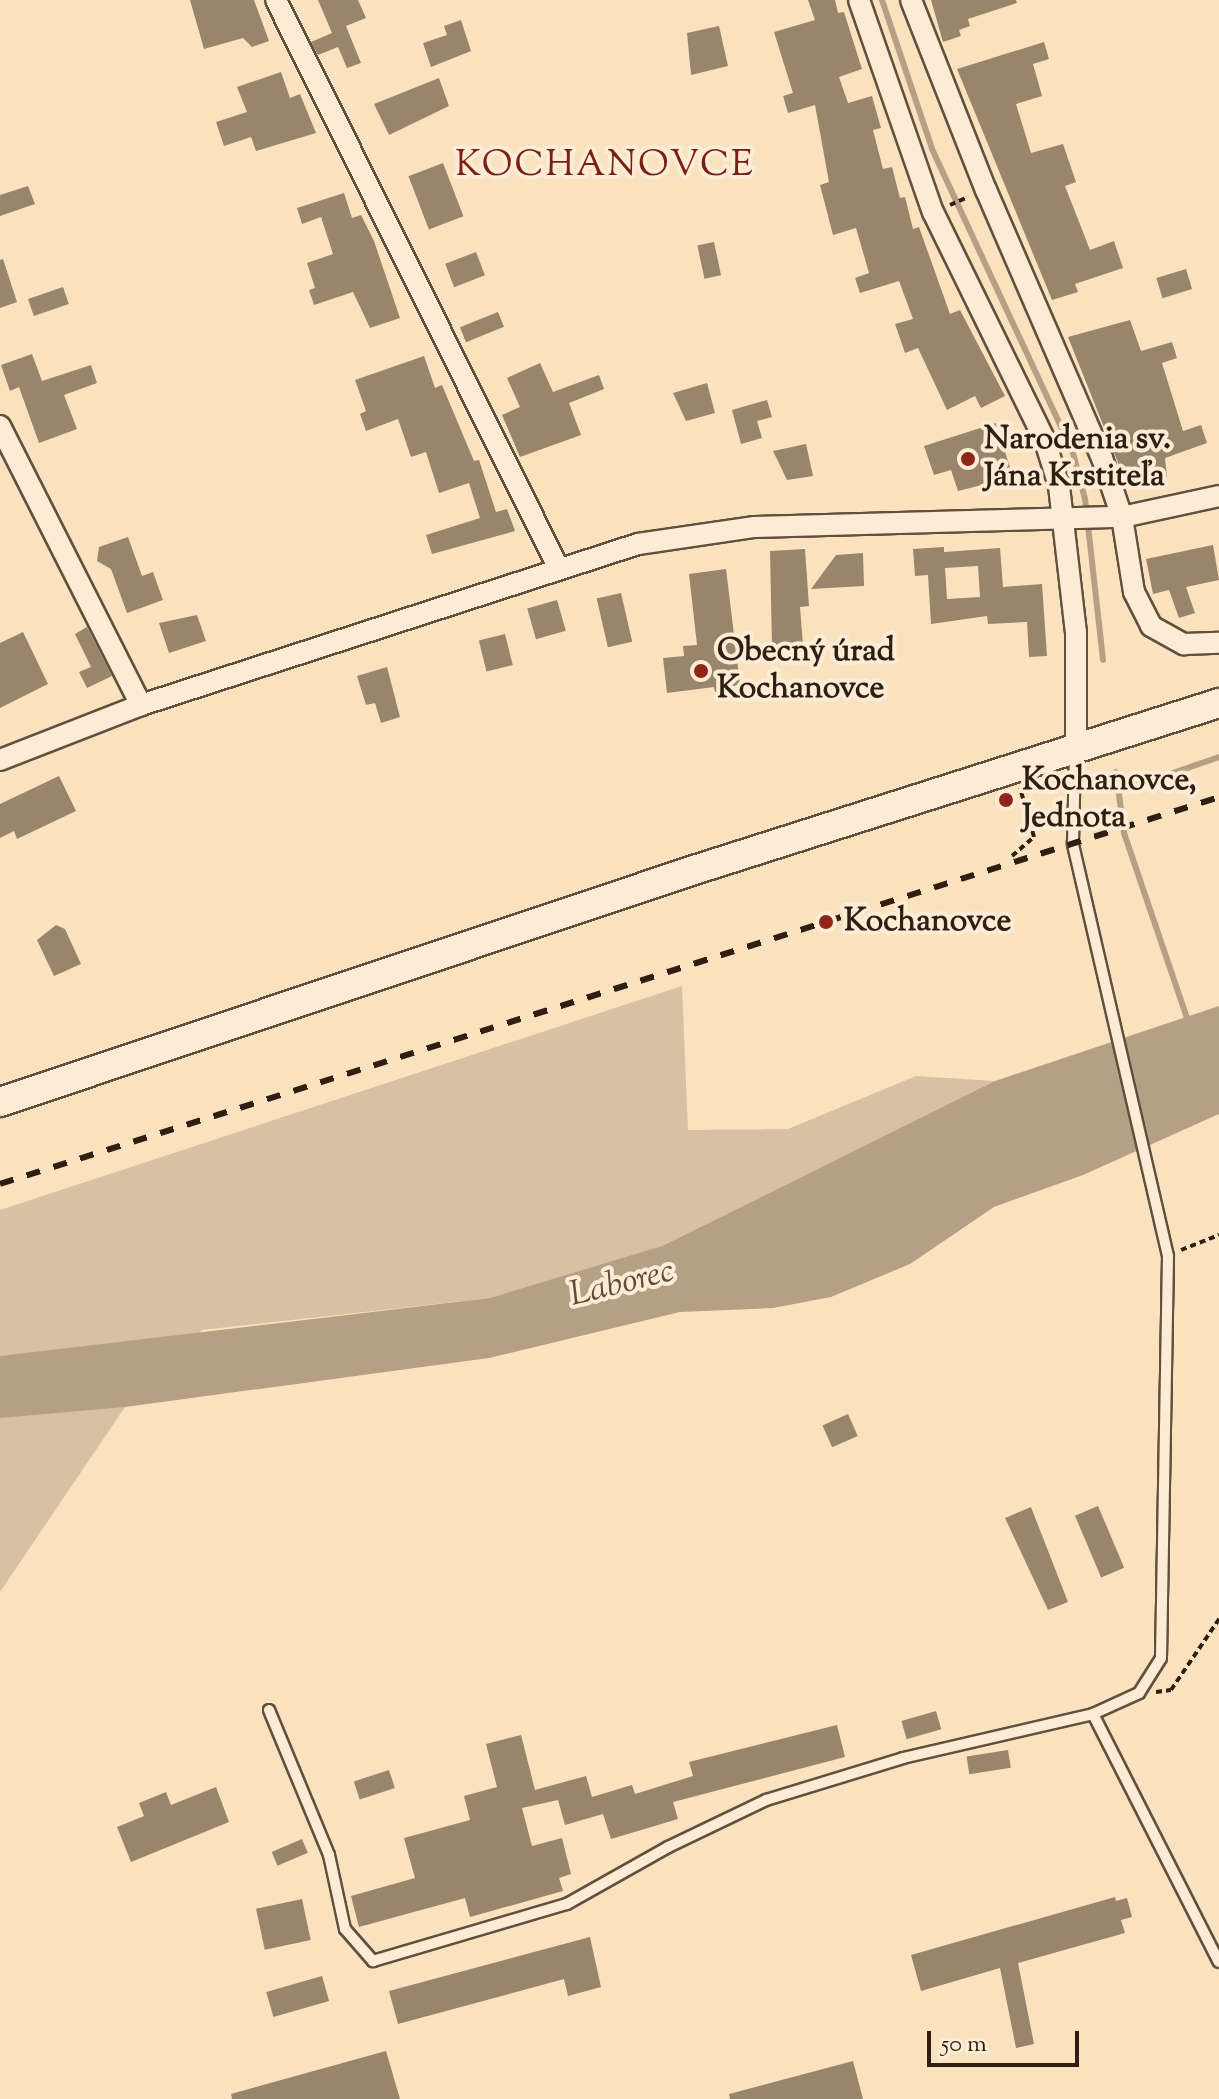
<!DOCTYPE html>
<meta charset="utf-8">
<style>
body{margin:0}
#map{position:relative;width:1219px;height:2099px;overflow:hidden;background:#fbe2bf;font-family:"Sorts Mill Goudy",serif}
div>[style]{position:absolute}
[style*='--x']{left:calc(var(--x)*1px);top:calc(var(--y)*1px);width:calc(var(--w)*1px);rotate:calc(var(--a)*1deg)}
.green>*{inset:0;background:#d8c1a2}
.water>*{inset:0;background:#b6a085}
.stream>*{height:6px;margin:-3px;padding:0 3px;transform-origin:3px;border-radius:3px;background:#b6a085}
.building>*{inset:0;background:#99846c;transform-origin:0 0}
.path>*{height:4px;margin-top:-2px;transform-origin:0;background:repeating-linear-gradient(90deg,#2f1f13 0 6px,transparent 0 10px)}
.roads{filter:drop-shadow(2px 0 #62503e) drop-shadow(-2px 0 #62503e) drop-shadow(0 2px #62503e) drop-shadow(0 -2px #62503e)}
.service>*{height:10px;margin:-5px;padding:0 5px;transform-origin:5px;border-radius:5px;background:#fcecd5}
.minor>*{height:20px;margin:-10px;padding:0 10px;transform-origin:10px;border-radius:10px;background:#fcecd5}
.secondary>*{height:28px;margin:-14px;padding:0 14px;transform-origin:14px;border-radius:14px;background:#fcecd5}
.rail>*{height:6px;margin-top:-3px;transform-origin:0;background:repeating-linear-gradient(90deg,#2f1f13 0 14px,transparent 0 28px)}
.dots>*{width:22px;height:22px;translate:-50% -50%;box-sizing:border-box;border:4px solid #fcecd5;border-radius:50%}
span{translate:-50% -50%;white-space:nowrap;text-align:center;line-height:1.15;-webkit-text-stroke:8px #fcecd5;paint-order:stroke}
.poi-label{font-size:32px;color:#2f1f13;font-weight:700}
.left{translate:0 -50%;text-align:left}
.water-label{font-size:34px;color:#5e4c3b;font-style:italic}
.quarter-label{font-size:36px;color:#7a1f14;letter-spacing:2px}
.scale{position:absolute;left:927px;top:2031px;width:152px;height:36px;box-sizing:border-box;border:4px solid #2f1f13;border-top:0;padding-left:10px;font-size:24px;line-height:28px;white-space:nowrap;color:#2f1f13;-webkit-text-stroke:6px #fcecd5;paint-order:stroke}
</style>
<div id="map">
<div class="green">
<i style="clip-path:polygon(682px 986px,688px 1130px,788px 1129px,916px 1076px,995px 1081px,662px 1246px,585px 1271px,490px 1298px,202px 1330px,125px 1407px,0 1592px,0 1210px)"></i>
</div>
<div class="water">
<i style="clip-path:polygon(1219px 1006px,1219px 1114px,1083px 1175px,994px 1207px,910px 1264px,831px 1297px,773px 1308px,680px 1312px,489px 1358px,125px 1407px,0 1418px,0 1356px,490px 1298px,662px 1246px,995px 1081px)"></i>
</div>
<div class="stream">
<i style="--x:882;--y:0;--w:157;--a:71.4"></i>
<i style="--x:932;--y:149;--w:335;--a:65.1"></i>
<i style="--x:1073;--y:453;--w:48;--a:75.4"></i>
<i style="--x:1085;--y:499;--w:162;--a:83.6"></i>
<i style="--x:1116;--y:772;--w:62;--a:82.5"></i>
<i style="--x:1124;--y:833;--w:199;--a:71.2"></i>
<i style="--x:1118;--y:792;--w:107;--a:-19.1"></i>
</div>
<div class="building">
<i style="clip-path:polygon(190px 0,254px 0,269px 41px,252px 47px,243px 38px,204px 49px)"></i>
<i style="clip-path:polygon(318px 0,358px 0,366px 18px,346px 26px,361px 63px,347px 68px,338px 47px,318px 55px,311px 42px,332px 33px)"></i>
<i style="clip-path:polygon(808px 0,835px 0,838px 13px,844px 12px,862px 69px,839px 77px,848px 103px,872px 96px,881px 128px,873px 130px,883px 169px,892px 167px,900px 198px,905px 197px,913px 229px,919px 227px,950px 314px,960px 310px,1005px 396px,981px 408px,975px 396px,947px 410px,918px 348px,905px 353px,895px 324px,913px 319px,899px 281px,860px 293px,855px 278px,869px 273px,856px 228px,833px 235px,820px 185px,829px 182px,815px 105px,788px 113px,783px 96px,793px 93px,774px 32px,815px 20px)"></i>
<i style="clip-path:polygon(931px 0,1016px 0,1017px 3px,968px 19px,970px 26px,959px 30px,961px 36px,943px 42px)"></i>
<i style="clip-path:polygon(461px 20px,471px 51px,431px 67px,423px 43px,447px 35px,444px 26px)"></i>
<i style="clip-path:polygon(719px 26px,728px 66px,691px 75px,687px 33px)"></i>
<i style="clip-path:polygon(1044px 42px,1049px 59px,1033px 64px,1042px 96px,1016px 104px,1031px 153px,1063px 144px,1076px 182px,1065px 186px,1090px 250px,1114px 241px,1123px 268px,1075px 284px,1078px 292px,1052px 300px,957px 69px)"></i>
<i style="clip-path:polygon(281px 72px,290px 98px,300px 94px,316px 133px,256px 151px,251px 137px,224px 146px,216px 122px,247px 112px,237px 87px)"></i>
<i style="clip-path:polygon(439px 78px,449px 106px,389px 135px,374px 104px)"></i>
<i style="left:443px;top:163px;width:57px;height:37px;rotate:69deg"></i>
<i style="clip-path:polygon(28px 186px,35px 204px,0 216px,0 195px)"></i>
<i style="clip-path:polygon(344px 193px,352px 218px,361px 215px,374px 241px,400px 318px,370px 328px,353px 292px,314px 305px,309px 290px,315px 288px,307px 263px,333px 254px,321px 217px,302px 224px,297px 208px)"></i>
<i style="left:714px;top:242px;width:34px;height:17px;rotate:78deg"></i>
<i style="left:476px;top:252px;width:25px;height:33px;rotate:69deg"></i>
<i style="clip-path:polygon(3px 259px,17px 302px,0 308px,0 260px)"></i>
<i style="left:1186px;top:269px;width:21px;height:31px;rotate:73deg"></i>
<i style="left:63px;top:287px;width:18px;height:37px;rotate:71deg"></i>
<i style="left:498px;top:312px;width:16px;height:41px;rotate:68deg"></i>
<i style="clip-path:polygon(1130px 320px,1141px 351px,1172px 342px,1177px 358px,1162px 363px,1183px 431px,1201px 425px,1207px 443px,1165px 458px,1167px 477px,1144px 485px,1142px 480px,1127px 485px,1068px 337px)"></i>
<i style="clip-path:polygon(32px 354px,42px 381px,91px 365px,97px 383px,64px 395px,77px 429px,39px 443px,19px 387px,10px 391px,1px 365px)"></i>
<i style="clip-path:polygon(424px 356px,435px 388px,442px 385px,474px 461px,479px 460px,496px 512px,507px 509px,515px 531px,432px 554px,426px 535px,480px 518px,469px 483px,439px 493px,426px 452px,411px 457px,398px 419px,366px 431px,360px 414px,366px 411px,355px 380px)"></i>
<i style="clip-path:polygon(540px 363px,553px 392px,599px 375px,604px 389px,569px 403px,581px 435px,520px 457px,502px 415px,520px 407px,507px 378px)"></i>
<i style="clip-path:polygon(707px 383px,715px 413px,686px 421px,673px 393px)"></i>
<i style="clip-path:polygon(767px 400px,772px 417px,757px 421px,762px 438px,741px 444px,732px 410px)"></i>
<i style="clip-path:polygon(996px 423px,1013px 477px,958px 491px,951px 470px,934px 475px,924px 446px)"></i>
<i style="clip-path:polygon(806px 444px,813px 476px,787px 480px,773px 451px)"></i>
<i style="clip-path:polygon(128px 537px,142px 576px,153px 572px,163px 600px,127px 613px,111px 569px,97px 561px,99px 547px)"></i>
<i style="clip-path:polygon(1213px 545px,1219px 580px,1186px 587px,1195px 613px,1179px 618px,1169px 590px,1153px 594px,1146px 559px)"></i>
<i style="clip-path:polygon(evenodd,944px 547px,944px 552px,1000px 548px,1003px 587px,1042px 584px,1047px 656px,1029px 657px,1027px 622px,988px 624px,987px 616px,931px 624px,928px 575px,915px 576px,913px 549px,944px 547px,978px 566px,980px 597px,947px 599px,945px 568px,978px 566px)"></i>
<i style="clip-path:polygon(805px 549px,809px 606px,800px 607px,803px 645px,772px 647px,770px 551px)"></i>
<i style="clip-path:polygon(863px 553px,864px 586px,811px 589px,836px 555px)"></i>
<i style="clip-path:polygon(726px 569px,740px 684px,715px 692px,714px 687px,667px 693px,663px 658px,684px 656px,683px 646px,697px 645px,689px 574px)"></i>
<i style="left:621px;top:593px;width:50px;height:25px;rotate:77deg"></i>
<i style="left:557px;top:600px;width:32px;height:31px;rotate:74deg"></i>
<i style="clip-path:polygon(197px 615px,206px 641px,169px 653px,159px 623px)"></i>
<i style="clip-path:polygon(87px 627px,112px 676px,87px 688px,79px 672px,91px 667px,75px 634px)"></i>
<i style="clip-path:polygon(23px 632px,48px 684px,0 708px,0 643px)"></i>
<i style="left:505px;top:634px;width:32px;height:27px;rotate:76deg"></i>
<i style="clip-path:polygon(387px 667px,400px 717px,381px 723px,375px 703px,366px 705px,357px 676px)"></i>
<i style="clip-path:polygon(59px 776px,76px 811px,17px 839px,14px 831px,0 838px,0 804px)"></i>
<i style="clip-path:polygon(56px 925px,65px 929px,81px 964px,54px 976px,37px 940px)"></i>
<i style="left:848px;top:1414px;width:24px;height:28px;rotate:66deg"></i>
<i style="left:1098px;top:1506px;width:67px;height:25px;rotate:67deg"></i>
<i style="clip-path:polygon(1031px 1507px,1068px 1602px,1048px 1610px,1005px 1518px)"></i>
<i style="left:936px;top:1711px;width:19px;height:36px;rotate:74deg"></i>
<i style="clip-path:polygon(837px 1725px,845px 1757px,673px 1802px,678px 1819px,611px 1839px,603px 1814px,565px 1825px,558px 1800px,522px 1808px,532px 1846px,562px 1838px,571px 1874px,559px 1878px,563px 1891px,470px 1917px,465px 1898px,359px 1927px,351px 1896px,415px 1878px,404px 1838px,470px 1820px,464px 1796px,497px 1787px,486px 1744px,521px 1735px,535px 1790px,586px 1776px,592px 1797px,632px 1785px,635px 1794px,693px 1776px,689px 1762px)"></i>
<i style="left:1008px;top:1750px;width:18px;height:42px;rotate:81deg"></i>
<i style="left:389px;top:1770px;width:19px;height:37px;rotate:72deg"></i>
<i style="clip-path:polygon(216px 1787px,229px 1822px,131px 1862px,117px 1827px,144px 1816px,139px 1803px,166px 1792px,171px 1805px)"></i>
<i style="left:302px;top:1839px;width:15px;height:33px;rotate:67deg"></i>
<i style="clip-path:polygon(1115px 1897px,1116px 1901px,1127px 1898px,1132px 1917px,1121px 1920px,1125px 1933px,1018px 1963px,1034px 2044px,1016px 2048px,1000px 1968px,921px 1991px,911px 1955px)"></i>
<i style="left:302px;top:1899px;width:42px;height:47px;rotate:78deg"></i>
<i style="clip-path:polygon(590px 1937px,601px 1987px,568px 1996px,564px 1979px,398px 2024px,389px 1991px)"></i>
<i style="left:322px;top:1976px;width:26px;height:58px;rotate:74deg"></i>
<i style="clip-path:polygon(386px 2051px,400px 2099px,232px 2099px,231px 2094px)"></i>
<i style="clip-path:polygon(853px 2061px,863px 2099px,730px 2099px,729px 2094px)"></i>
</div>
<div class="path">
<i style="--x:950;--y:205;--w:20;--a:-24"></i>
<i style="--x:1012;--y:856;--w:29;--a:-41"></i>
<i style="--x:1034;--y:837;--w:51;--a:-105.9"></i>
<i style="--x:1181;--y:1250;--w:41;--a:-21.5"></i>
<i style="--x:1156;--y:1692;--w:15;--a:-8"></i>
<i style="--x:1171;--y:1690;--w:86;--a:-55.9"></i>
</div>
<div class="roads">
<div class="service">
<i style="--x:269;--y:1710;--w:157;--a:67.5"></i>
<i style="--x:329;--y:1855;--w:76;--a:77.8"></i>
<i style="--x:345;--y:1929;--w:43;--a:48.8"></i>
<i style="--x:373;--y:1961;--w:202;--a:-16.4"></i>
<i style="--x:567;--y:1904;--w:116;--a:-29.4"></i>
<i style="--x:668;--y:1847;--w:109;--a:-25.6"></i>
<i style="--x:766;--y:1800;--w:143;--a:-17"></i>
<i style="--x:903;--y:1758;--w:195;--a:-13"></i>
<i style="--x:1093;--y:1714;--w:51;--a:-24.5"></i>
<i style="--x:1139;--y:1693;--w:41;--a:-57.8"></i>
<i style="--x:1161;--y:1658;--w:402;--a:-89"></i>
<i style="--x:1168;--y:1256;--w:424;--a:-103"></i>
<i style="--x:1073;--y:843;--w:91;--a:-88.7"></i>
<i style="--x:1093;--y:1714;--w:278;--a:63.1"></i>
</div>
<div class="minor">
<i style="--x:276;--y:0;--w:633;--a:63.56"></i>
<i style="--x:859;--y:0;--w:225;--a:70.8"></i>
<i style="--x:933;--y:212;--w:255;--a:63.9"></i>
<i style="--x:1045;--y:441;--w:47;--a:72.7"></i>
<i style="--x:1059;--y:486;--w:147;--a:83.4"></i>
<i style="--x:1076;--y:632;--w:114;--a:90"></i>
<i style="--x:911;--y:0;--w:204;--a:68.5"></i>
<i style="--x:986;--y:190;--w:292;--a:66.6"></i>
<i style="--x:1102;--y:458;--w:62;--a:71.3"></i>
<i style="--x:1122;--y:517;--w:76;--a:80.9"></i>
<i style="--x:1134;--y:592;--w:38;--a:63"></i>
<i style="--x:1151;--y:626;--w:38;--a:29"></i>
<i style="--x:1184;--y:644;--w:35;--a:-2"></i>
<i style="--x:0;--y:426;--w:313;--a:63.2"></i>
<i style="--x:0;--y:760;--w:151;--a:-21.3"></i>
<i style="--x:141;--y:705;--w:522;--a:-17.95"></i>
<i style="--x:638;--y:544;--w:118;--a:-8.3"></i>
<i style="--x:755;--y:527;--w:367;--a:-1.6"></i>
<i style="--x:1122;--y:517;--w:99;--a:-12.2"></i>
</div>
<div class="secondary">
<i style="--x:0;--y:1102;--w:729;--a:-18.48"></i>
<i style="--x:691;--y:871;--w:554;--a:-17.65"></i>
</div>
</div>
<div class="rail">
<i style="--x:0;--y:1184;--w:1279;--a:-17.61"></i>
</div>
<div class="dots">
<i style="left:968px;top:459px;background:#8f2418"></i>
<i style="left:701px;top:671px;background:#8f2418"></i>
<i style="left:1006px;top:800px;background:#8f2418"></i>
<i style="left:826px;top:922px;background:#8f2418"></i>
</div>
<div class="poi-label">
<span class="left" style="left:984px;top:459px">Narodenia sv.<br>Jána Krstiteľa</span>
<span class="left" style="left:717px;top:671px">Obecný úrad<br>Kochanovce</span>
<span class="left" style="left:1022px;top:800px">Kochanovce,<br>Jednota</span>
<span class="left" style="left:844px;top:922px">Kochanovce</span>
</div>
<div class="water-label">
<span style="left:622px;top:1284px;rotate:-14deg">Laborec</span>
</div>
<div class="quarter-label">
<span style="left:605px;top:167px">KOCHANOVCE</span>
</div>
<div class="scale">50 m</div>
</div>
